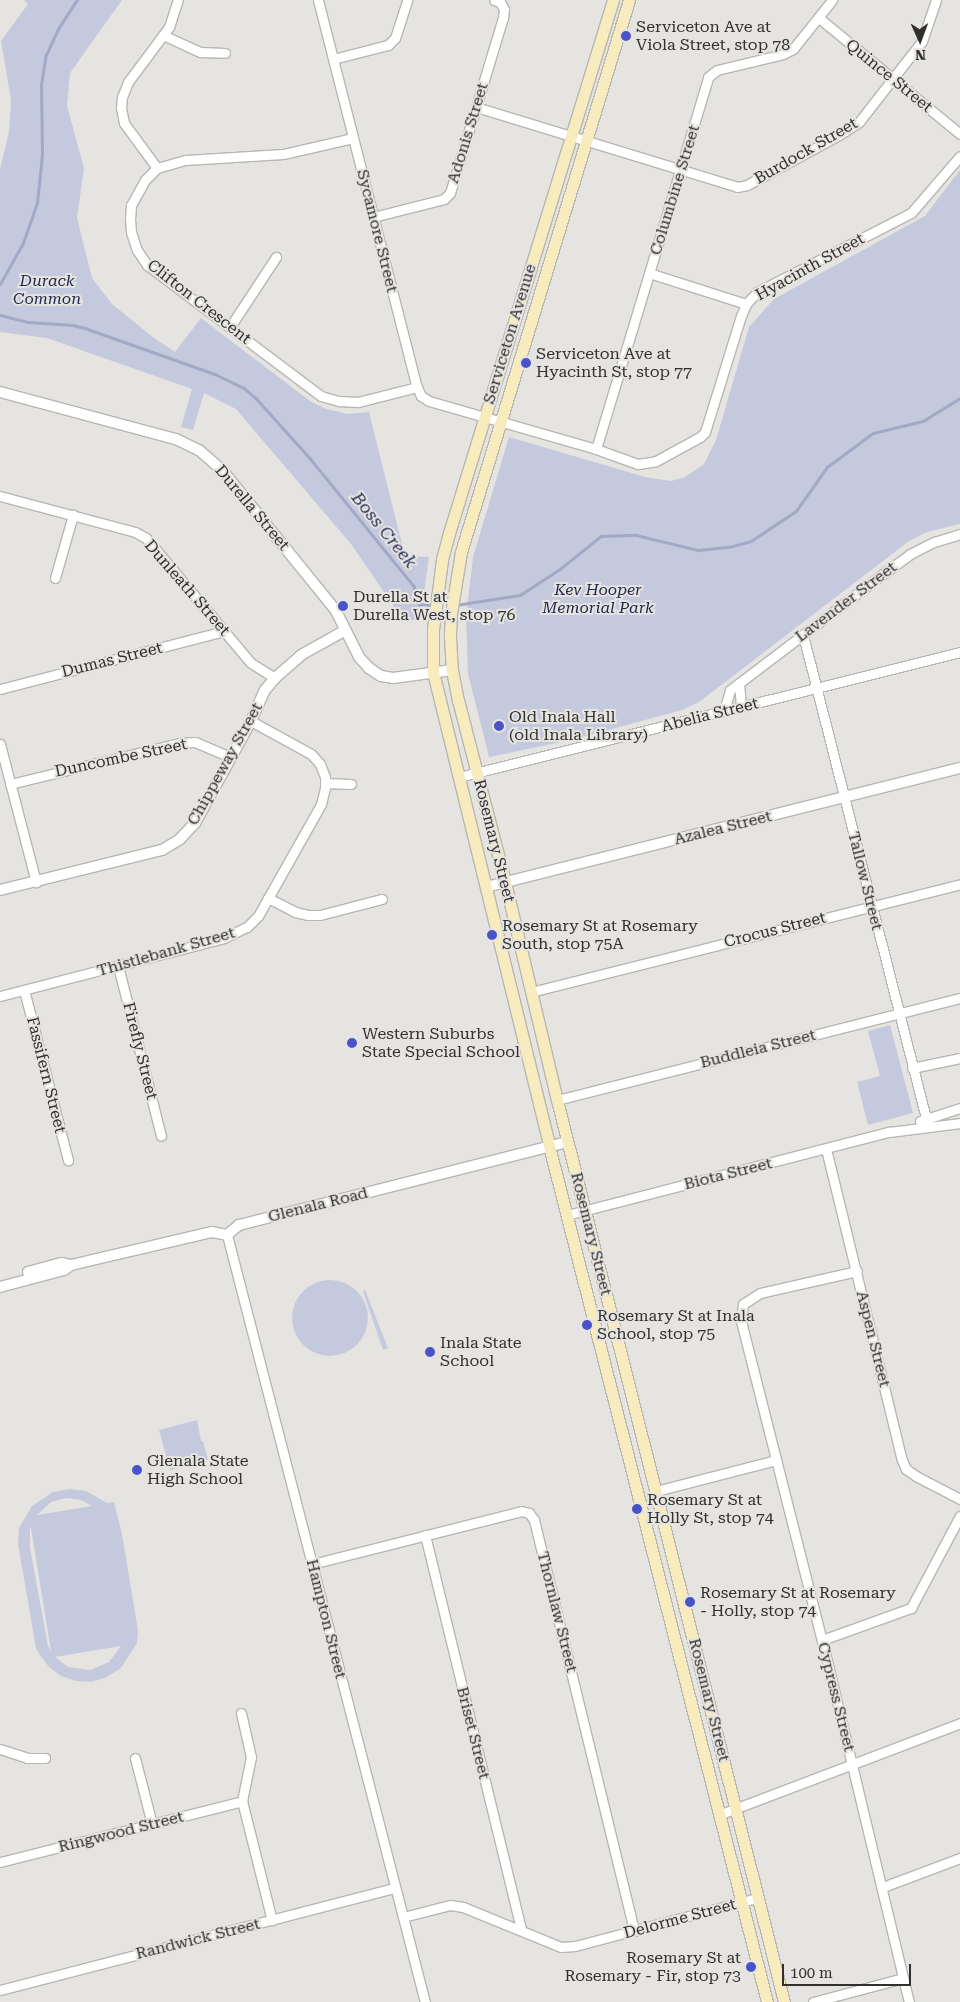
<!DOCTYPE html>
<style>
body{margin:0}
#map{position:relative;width:960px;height:2002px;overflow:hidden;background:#e6e4e0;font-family:"Roboto Serif",serif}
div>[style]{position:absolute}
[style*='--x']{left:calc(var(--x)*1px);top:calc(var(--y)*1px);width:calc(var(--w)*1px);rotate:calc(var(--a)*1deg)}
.green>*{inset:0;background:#c4c9dd}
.round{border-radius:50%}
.stream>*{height:2.5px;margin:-1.25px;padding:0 1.25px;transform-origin:1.25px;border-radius:1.25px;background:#a2a9c6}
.roads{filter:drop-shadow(1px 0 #b7b6b2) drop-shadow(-1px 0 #b7b6b2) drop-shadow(0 1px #b7b6b2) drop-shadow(0 -1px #b7b6b2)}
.minor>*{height:9px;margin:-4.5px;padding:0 4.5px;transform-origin:4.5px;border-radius:4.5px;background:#fff}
.tertiary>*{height:10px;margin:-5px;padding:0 5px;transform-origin:5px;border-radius:5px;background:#fff}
.secondary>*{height:11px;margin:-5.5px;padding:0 5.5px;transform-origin:5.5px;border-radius:5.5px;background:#f8ebbd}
.dots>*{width:14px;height:14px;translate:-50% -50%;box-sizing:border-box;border:2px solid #e6e4e0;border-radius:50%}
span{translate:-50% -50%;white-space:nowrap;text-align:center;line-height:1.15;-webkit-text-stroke:4px #e6e4e0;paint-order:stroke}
.poi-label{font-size:16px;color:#31302f}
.left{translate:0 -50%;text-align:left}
.right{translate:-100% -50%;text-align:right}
.street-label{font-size:16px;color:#31302f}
.park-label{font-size:16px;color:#1f254d;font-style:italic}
.water-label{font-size:18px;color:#2a315a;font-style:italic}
.north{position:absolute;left:895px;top:15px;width:50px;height:50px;-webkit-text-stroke:4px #e6e4e0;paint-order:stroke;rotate:178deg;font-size:14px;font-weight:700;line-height:20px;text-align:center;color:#31302f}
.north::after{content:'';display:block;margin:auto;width:18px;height:22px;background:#31302f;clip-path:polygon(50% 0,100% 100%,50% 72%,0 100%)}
.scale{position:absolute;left:782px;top:1964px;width:129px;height:22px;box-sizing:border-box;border:2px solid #31302f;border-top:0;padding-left:6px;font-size:15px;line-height:18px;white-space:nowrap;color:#31302f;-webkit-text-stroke:4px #e6e4e0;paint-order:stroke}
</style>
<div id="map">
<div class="green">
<i style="clip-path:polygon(24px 0,122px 0,70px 73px,67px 106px,84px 168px,77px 218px,92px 278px,112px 304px,154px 338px,175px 352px,201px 318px,310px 401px,326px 409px,348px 414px,369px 412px,405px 556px,429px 557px,420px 620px,411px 620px,399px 614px,351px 544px,236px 409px,204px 393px,193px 430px,181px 427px,192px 389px,47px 338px,0 332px,0 169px,9px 132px,11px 100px,1px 41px,28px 4px)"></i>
<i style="clip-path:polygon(960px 170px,960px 524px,927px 532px,909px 541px,699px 702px,682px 710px,571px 740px,489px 757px,468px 674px,466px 617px,473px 557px,509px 437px,645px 477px,671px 481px,685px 477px,704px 464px,716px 440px,749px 327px,774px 299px,925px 216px)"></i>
<i style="clip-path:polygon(890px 1025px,913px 1113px,868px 1125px,857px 1082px,880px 1076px,868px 1031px)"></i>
<i class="round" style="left:292px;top:1280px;width:76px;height:76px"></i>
<i style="clip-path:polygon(365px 1290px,388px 1348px,383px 1350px,363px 1291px)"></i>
<i style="clip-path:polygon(197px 1420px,201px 1441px,203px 1441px,208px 1460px,170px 1470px,159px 1430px)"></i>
<i style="clip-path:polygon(evenodd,69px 1489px,86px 1491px,107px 1503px,114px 1502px,122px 1534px,138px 1631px,137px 1643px,121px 1668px,107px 1677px,91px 1682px,76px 1681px,61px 1676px,49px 1667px,40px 1655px,36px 1648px,18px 1544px,19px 1528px,32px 1506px,53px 1492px,69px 1489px,66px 1498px,81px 1500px,92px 1506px,37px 1515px,51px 1502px,66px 1498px,69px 1489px,30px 1528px,31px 1528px,51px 1651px,48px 1646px,30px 1548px,30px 1528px,69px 1489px,121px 1646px,109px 1662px,90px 1670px,68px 1667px,55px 1657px,121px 1646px)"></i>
</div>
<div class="stream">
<i style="--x:0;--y:284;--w:47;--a:-60.7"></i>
<i style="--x:23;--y:243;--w:42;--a:-70.7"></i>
<i style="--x:37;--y:203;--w:48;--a:-84.1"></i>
<i style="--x:42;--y:155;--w:70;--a:-90.8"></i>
<i style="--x:41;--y:85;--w:30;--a:-81"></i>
<i style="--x:46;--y:55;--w:29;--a:-65"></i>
<i style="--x:58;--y:29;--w:35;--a:-57"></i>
<i style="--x:0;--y:315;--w:30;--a:14"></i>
<i style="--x:29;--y:322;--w:44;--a:3.9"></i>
<i style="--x:73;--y:325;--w:12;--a:14"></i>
<i style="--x:85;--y:328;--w:138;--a:19.5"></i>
<i style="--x:215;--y:374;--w:32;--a:26"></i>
<i style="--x:244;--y:388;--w:16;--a:40"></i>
<i style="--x:256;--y:398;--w:79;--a:48.1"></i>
<i style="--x:309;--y:457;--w:166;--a:50.9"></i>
<i style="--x:414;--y:586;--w:19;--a:74"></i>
<i style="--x:419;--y:604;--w:14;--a:4"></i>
<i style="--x:456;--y:605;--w:65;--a:-8.9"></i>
<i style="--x:520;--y:595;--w:48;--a:-33"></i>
<i style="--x:560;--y:569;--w:53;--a:-38.8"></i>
<i style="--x:601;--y:536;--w:35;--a:-2"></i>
<i style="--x:636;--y:535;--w:64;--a:13.6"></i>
<i style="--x:698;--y:550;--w:31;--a:-6"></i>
<i style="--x:729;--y:547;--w:23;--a:-15"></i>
<i style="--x:751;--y:541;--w:54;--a:-33.7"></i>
<i style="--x:796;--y:511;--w:54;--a:-54.8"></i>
<i style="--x:827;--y:467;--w:57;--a:-36.5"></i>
<i style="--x:873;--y:433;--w:51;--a:-13.5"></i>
<i style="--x:923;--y:421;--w:44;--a:-31.9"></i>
</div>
<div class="roads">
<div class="minor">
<i style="--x:318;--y:0;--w:399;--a:75.7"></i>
<i style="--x:417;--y:387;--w:10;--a:66"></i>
<i style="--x:421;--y:396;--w:9;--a:32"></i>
<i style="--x:429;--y:401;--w:174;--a:16"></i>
<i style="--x:596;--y:449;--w:45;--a:19.7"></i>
<i style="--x:638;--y:464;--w:18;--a:-9"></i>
<i style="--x:656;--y:461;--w:50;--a:-28.6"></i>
<i style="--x:700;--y:437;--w:7;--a:-45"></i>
<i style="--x:705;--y:432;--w:121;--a:-72.8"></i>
<i style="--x:741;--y:316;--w:13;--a:-67"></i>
<i style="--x:746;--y:304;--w:16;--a:-47"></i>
<i style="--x:757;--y:292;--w:173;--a:-27.2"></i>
<i style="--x:911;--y:213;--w:75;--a:-49.3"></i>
<i style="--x:819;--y:18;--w:183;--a:39.4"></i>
<i style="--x:163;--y:35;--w:41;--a:24.7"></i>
<i style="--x:200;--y:52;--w:25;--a:2"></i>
<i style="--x:333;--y:59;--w:57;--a:-14.3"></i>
<i style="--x:388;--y:45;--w:10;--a:-45"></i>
<i style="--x:395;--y:38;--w:40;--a:-72"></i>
<i style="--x:476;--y:107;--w:273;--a:17"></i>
<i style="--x:737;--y:187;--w:10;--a:-11"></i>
<i style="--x:747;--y:185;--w:105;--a:-28.5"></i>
<i style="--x:839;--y:135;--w:24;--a:-33"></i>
<i style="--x:859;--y:122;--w:103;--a:-52.1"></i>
<i style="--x:922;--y:41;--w:43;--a:-71.1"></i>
<i style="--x:353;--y:138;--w:72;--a:167.1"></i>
<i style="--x:283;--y:154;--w:98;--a:176.5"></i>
<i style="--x:185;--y:160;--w:29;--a:164"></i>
<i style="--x:157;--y:168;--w:17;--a:135"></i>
<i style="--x:145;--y:180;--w:29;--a:119"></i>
<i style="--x:131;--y:205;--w:13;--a:94"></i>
<i style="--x:130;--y:218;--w:14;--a:86"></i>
<i style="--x:131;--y:232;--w:19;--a:72"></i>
<i style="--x:137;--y:250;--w:18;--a:56"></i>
<i style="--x:147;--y:265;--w:218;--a:37"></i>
<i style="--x:321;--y:396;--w:19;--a:16"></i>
<i style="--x:339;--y:401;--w:19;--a:3"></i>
<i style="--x:358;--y:402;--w:61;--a:-14.3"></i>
<i style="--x:157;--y:168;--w:56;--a:-126.3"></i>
<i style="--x:124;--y:123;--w:15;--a:-101"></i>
<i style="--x:121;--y:108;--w:11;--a:-85"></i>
<i style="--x:122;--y:97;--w:16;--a:-68"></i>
<i style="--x:128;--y:82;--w:69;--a:-53.3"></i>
<i style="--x:169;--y:27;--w:28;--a:-72"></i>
<i style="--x:373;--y:217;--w:73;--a:-14.2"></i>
<i style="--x:444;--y:199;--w:8;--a:-45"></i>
<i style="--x:450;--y:193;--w:183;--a:-73.2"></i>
<i style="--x:503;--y:18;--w:9;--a:-84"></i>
<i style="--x:504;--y:9;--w:8;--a:-120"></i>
<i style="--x:500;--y:2;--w:6;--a:-162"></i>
<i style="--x:649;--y:273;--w:102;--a:17.7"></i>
<i style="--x:230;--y:327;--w:84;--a:-56.7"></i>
<i style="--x:596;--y:449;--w:388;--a:-73.2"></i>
<i style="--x:708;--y:77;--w:11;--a:-38"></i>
<i style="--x:717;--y:70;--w:68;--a:-13.6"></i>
<i style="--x:783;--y:54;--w:11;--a:-27"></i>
<i style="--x:793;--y:49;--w:63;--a:-51.5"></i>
<i style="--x:0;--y:496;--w:140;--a:14.9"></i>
<i style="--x:135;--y:532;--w:13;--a:29"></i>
<i style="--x:146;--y:538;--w:163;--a:50"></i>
<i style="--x:251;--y:663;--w:28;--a:32"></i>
<i style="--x:55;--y:578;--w:66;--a:-74.1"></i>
<i style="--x:803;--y:635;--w:507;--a:75.72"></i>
<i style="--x:739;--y:683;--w:24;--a:85"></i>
<i style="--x:0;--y:689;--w:231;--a:-14.5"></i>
<i style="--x:724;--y:711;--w:22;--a:-74"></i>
<i style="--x:730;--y:690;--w:197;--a:-37.2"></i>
<i style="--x:887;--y:571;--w:29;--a:-36"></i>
<i style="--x:910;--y:554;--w:27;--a:-27"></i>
<i style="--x:934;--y:542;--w:27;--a:-17"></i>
<i style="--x:0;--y:744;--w:143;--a:75.4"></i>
<i style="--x:459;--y:777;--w:516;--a:-14.01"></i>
<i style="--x:325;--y:783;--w:26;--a:2"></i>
<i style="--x:10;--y:784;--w:174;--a:-13.6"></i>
<i style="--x:179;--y:743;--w:16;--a:-4"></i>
<i style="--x:195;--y:742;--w:38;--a:23"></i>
<i style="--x:268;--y:898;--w:30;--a:27"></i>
<i style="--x:295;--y:912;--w:13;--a:13"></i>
<i style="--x:308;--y:915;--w:12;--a:0"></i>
<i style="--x:320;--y:915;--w:64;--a:-14.5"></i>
<i style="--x:118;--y:966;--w:175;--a:75.8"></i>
<i style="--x:24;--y:990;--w:176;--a:75.5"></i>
<i style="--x:531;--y:992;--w:442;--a:-14.1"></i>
<i style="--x:0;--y:996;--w:231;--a:-14.5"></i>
<i style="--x:224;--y:938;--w:25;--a:-26"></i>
<i style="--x:247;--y:927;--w:16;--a:-45"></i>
<i style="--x:258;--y:916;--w:129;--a:-60.6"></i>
<i style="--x:321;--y:804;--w:16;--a:-76"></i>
<i style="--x:325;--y:788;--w:11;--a:-90"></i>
<i style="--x:325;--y:777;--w:14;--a:-111"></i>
<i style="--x:320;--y:764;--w:13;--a:-132"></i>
<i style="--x:311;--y:754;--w:68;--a:-151.2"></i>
<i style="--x:912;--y:1068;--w:49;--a:-11.8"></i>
<i style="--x:557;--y:1100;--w:416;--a:-14.2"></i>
<i style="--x:920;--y:1121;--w:42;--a:-18"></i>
<i style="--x:826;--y:1149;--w:320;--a:76.3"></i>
<i style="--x:902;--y:1460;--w:10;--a:66"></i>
<i style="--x:906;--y:1469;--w:12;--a:35"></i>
<i style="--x:916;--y:1476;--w:50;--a:27.6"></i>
<i style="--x:567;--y:1215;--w:333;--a:-14.5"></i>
<i style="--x:889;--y:1132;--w:72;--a:-7.2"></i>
<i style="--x:227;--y:1235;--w:792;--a:75.53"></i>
<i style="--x:857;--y:1271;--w:99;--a:167.2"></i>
<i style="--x:760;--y:1293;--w:20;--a:147"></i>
<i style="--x:743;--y:1304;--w:17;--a:97"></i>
<i style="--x:741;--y:1321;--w:329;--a:75.8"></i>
<i style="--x:822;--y:1640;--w:372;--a:76.5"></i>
<i style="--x:656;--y:1491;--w:124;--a:-14.5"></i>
<i style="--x:425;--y:1535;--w:406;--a:76.3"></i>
<i style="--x:312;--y:1564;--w:216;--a:-14.2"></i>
<i style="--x:521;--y:1511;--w:8;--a:14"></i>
<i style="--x:529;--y:1513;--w:9;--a:54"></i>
<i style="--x:534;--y:1520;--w:423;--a:76.3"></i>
<i style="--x:822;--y:1640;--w:95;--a:-19.8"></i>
<i style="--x:911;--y:1608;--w:104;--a:-62"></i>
<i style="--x:241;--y:1713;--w:45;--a:77.2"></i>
<i style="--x:251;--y:1757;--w:45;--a:101.6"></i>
<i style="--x:242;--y:1801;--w:123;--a:75.9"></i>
<i style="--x:0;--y:1749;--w:28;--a:18"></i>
<i style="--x:27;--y:1758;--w:18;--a:0"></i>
<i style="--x:135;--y:1758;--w:68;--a:75.6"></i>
<i style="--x:721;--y:1814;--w:256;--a:-20.8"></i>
<i style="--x:0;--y:1862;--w:250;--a:-14.1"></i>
<i style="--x:883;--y:1887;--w:82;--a:-20.6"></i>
<i style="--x:403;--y:1917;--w:49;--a:-14.3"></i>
<i style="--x:450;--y:1905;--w:13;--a:9"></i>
<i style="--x:463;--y:1907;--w:106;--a:22.2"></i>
<i style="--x:561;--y:1947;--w:14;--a:-4"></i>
<i style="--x:575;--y:1946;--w:188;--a:-14.8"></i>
<i style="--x:0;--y:1990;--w:408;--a:-14.5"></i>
<i style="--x:813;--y:2002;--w:93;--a:-14.9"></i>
</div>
<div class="tertiary">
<i style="--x:0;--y:392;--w:182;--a:15"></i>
<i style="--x:176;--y:439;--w:25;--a:26"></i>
<i style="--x:199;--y:450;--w:30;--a:41"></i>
<i style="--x:222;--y:470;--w:181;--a:51"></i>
<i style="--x:336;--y:611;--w:51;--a:63.4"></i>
<i style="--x:359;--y:657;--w:15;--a:48"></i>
<i style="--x:369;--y:668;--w:14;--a:34"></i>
<i style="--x:381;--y:676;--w:12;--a:9"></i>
<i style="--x:393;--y:678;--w:60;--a:-7.7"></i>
<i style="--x:486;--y:887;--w:489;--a:-14.1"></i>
<i style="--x:0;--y:890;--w:167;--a:-13.9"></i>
<i style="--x:162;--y:850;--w:21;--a:-31"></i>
<i style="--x:180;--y:839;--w:22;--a:-47"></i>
<i style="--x:195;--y:823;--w:116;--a:-61.2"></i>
<i style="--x:251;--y:721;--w:34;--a:-66"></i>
<i style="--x:265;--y:690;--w:16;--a:-50"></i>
<i style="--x:275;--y:678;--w:35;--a:-41"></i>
<i style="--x:301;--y:655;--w:51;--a:-29.1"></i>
<i style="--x:28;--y:1272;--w:35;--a:-15"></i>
<i style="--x:62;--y:1263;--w:9;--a:13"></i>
<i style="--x:0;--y:1287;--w:66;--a:-14.9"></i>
<i style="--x:64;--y:1270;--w:9;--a:-36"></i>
<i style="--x:71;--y:1265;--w:145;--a:-13.2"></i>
<i style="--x:212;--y:1232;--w:15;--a:11"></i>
<i style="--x:227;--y:1235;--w:16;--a:-40"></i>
<i style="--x:239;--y:1225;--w:338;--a:-14.2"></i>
</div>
<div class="secondary">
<i style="--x:613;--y:0;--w:558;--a:107.1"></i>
<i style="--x:449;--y:533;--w:28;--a:105"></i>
<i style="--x:442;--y:560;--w:70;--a:97.4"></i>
<i style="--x:433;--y:629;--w:43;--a:90"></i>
<i style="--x:433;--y:672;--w:488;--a:76.2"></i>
<i style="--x:549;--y:1146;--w:883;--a:75.71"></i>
<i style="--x:629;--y:0;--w:577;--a:106.93"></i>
<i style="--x:461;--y:552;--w:63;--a:99.2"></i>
<i style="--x:451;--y:614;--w:22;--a:93"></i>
<i style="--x:450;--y:636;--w:34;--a:87"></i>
<i style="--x:452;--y:670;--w:31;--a:79"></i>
<i style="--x:458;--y:700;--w:188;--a:75.5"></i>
<i style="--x:505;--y:882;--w:224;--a:76.6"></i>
<i style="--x:557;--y:1100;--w:930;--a:75.87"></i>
</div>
</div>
<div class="dots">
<i style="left:626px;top:36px;background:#4953c9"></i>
<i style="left:526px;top:363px;background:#4953c9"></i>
<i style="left:343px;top:606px;background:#4953c9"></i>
<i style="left:499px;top:726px;background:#4953c9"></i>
<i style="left:492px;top:935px;background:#4953c9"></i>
<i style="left:352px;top:1043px;background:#4953c9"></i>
<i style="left:587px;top:1325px;background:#4953c9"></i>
<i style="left:430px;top:1352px;background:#4953c9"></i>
<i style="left:137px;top:1470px;background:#4953c9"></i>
<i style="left:637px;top:1509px;background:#4953c9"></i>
<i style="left:690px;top:1602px;background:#4953c9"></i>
<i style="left:751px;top:1967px;background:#4953c9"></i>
</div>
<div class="poi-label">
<span class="left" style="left:636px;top:36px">Serviceton Ave at<br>Viola Street, stop 78</span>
<span class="left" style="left:536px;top:363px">Serviceton Ave at<br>Hyacinth St, stop 77</span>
<span class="left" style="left:353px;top:606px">Durella St at<br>Durella West, stop 76</span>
<span class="left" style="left:509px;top:726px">Old Inala Hall<br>(old Inala Library)</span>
<span class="left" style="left:502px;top:935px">Rosemary St at Rosemary<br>South, stop 75A</span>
<span class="left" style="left:362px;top:1043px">Western Suburbs<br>State Special School</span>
<span class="left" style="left:597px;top:1325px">Rosemary St at Inala<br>School, stop 75</span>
<span class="left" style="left:440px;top:1352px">Inala State<br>School</span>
<span class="left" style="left:147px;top:1470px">Glenala State<br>High School</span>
<span class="left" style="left:647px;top:1509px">Rosemary St at<br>Holly St, stop 74</span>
<span class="left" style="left:700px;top:1602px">Rosemary St at Rosemary<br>- Holly, stop 74</span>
<span class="right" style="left:741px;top:1967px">Rosemary St at<br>Rosemary - Fir, stop 73</span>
</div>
<div class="street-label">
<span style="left:889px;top:76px;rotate:39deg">Quince Street</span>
<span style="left:468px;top:133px;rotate:-73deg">Adonis Street</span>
<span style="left:806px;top:151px;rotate:-30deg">Burdock Street</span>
<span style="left:675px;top:190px;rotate:-73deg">Columbine Street</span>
<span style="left:377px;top:231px;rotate:76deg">Sycamore Street</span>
<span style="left:810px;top:267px;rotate:-29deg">Hyacinth Street</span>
<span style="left:199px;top:302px;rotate:38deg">Clifton Crescent</span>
<span style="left:510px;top:334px;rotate:-73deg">Serviceton Avenue</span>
<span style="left:252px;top:508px;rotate:50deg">Durella Street</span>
<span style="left:187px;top:588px;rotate:49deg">Dunleath Street</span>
<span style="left:846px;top:602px;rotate:-37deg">Lavender Street</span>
<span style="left:112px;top:660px;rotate:-14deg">Dumas Street</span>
<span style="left:710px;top:715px;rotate:-14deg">Abelia Street</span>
<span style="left:121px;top:758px;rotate:-12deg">Duncombe Street</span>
<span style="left:225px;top:764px;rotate:-61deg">Chippeway Street</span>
<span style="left:723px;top:828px;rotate:-14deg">Azalea Street</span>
<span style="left:494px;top:841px;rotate:76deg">Rosemary Street</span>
<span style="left:865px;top:881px;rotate:76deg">Tallow Street</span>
<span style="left:775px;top:930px;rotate:-14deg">Crocus Street</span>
<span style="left:166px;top:952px;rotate:-16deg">Thistlebank Street</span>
<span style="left:758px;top:1049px;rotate:-14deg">Buddleia Street</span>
<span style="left:140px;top:1051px;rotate:76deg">Firefly Street</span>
<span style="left:46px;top:1075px;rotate:76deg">Fassifern Street</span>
<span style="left:728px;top:1174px;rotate:-14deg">Biota Street</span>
<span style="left:318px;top:1205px;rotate:-14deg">Glenala Road</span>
<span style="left:591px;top:1234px;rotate:76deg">Rosemary Street</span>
<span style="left:873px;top:1339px;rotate:76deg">Aspen Street</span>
<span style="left:557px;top:1612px;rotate:76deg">Thornlaw Street</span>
<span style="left:326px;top:1619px;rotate:76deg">Hampton Street</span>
<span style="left:836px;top:1697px;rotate:76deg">Cypress Street</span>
<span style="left:709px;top:1700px;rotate:76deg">Rosemary Street</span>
<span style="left:473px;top:1733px;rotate:76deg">Briset Street</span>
<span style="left:121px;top:1832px;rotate:-14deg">Ringwood Street</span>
<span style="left:680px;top:1919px;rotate:-15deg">Delorme Street</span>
<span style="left:198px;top:1939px;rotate:-14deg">Randwick Street</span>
</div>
<div class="park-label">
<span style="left:47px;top:290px">Durack<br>Common</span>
<span style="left:598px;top:599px">Kev Hooper<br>Memorial Park</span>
</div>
<div class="water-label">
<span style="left:384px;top:530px;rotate:51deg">Boss Creek</span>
</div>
<div class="north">N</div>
<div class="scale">100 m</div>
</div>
